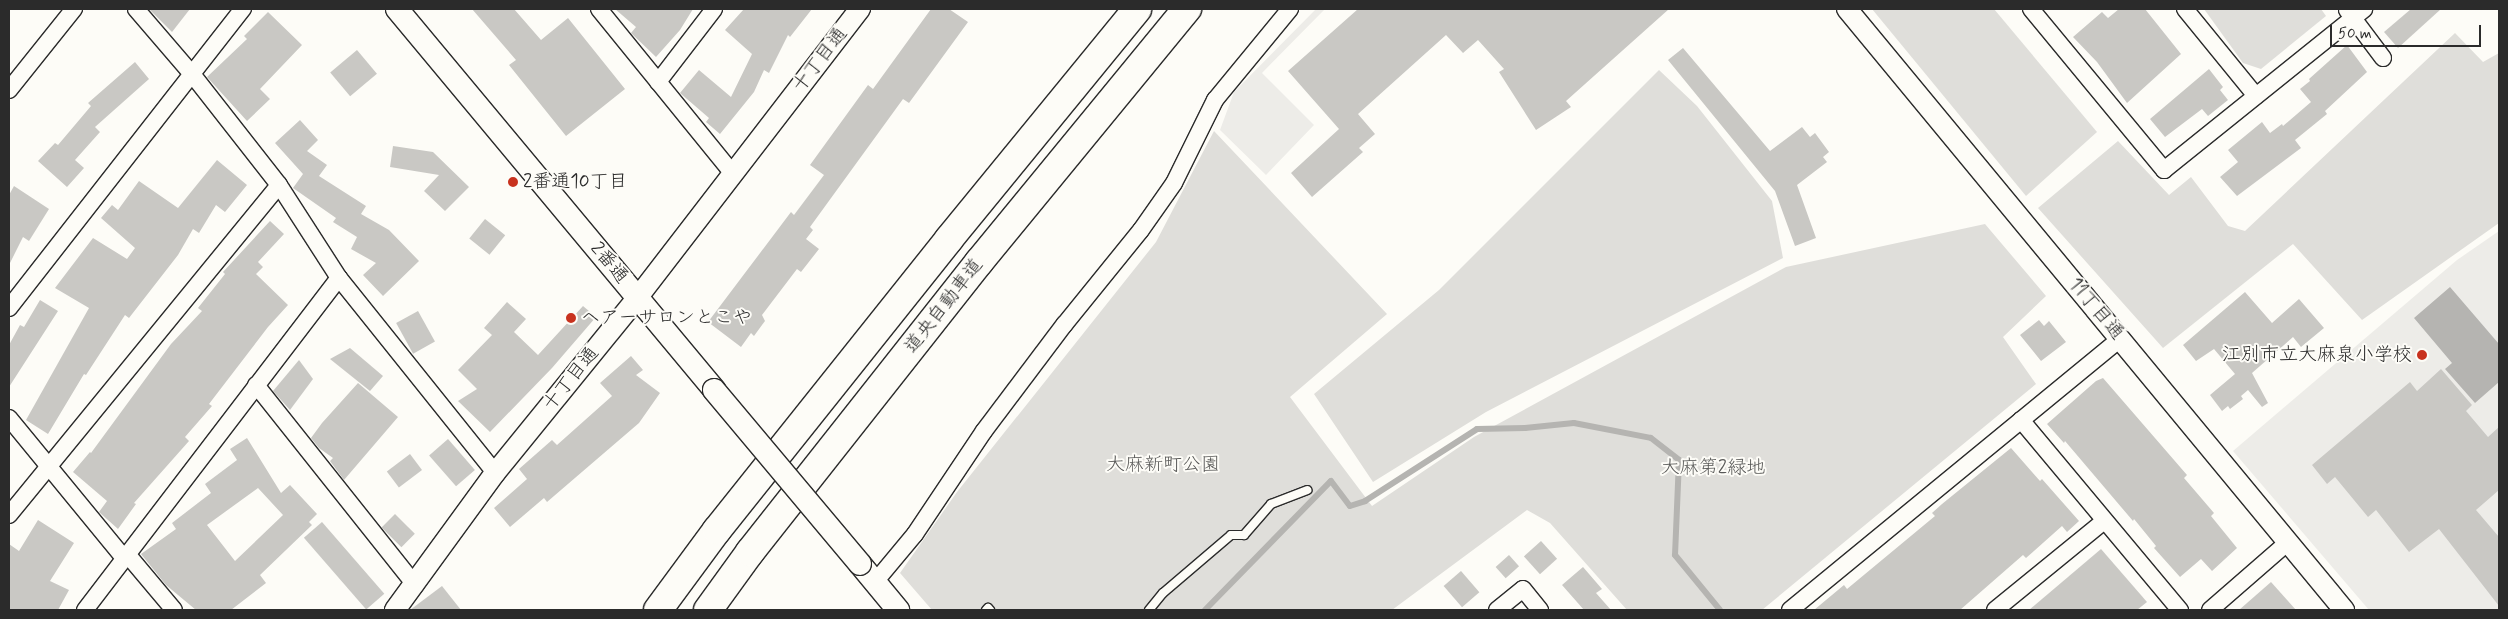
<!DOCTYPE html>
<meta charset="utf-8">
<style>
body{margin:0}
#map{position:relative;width:2508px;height:619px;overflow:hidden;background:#fdfcf7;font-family:Mynerve,"Klee One",sans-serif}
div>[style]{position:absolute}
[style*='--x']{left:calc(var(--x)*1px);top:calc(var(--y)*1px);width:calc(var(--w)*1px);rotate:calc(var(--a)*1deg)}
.built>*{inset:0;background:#edece8}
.green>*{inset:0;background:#dfdeda}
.water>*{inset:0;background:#b5b4b1}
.stream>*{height:6px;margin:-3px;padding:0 3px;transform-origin:3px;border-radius:3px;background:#b5b4b1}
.building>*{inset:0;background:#c9c8c4;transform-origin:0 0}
.roads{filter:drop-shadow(1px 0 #2b2b2b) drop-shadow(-1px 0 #2b2b2b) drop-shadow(0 1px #2b2b2b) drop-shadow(0 -1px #2b2b2b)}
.service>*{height:8px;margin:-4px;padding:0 4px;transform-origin:4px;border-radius:4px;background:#fdfcf7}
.minor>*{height:16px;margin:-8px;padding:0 8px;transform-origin:8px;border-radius:8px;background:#fdfcf7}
.tertiary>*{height:20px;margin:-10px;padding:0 10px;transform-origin:10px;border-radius:10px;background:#fdfcf7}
.secondary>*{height:22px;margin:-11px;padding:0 11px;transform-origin:11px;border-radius:11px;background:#fdfcf7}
.motorway>*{height:28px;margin:-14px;padding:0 14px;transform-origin:14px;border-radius:14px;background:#fdfcf7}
.bridges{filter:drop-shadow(1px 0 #2b2b2b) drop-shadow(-1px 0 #2b2b2b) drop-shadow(0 1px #2b2b2b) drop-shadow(0 -1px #2b2b2b)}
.secondary-bridge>*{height:22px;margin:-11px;padding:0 11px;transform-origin:11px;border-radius:11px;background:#fdfcf7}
.dots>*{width:14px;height:14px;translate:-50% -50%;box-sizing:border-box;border:2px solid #fdfcf7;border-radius:50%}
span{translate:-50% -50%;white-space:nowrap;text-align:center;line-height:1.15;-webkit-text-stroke:4px #fdfcf7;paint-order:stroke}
.street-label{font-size:19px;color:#2b2b2b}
.poi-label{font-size:19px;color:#2b2b2b}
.left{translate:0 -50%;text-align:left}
.right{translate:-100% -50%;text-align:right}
.park-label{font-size:19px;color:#585857}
.frame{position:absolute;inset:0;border:10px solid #2b2b2b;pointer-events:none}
.scale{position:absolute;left:2330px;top:25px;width:151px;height:22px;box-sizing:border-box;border:2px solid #2b2b2b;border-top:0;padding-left:6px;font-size:15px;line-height:18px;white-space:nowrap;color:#2b2b2b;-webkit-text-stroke:4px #fdfcf7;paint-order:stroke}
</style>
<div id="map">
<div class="built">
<i style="clip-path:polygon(1316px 9px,1325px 9px,1262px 73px,1314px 125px,1266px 175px,1220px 130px,1234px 92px)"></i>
<i style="clip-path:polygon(2499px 231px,2499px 610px,2369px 610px,2233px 451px,2457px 260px)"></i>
</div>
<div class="green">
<i style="clip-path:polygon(1872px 9px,1994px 9px,2097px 132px,2026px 196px)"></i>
<i style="clip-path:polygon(2204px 9px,2321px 9px,2326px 16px,2261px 69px,2243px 63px)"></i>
<i style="clip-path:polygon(2455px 33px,2483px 62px,2499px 53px,2499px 223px,2362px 320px,2293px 244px,2163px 348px,2038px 208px,2118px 141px,2169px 195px,2191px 177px,2228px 226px,2245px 231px)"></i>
<i style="clip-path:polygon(1659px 70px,1697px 106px,1772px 201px,1783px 258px,1486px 412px,1373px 482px,1314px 394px,1439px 290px)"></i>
<i style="clip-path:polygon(1214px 131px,1387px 314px,1290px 397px,1372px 506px,1474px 437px,1786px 267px,1985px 224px,2046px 296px,2003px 337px,2036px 384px,1762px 610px,1627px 610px,1550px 523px,1527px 510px,1392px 610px,932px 610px,900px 573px,957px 492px,1156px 242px)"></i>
</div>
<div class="water">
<i style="clip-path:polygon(2450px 287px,2499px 344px,2499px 382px,2475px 403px,2445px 369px,2452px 363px,2414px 318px)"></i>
</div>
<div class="stream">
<i style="--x:1205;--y:610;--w:180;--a:-45.7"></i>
<i style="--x:1331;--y:481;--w:31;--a:53"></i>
<i style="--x:1350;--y:506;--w:16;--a:-18"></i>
<i style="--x:1365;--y:501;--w:133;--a:-32.7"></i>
<i style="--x:1477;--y:429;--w:48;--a:-1.2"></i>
<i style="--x:1525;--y:428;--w:49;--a:-5.8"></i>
<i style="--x:1574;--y:423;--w:78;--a:11"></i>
<i style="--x:1651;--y:438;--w:36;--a:38"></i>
<i style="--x:1679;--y:460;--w:95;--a:92.4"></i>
<i style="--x:1675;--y:555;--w:71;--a:50.7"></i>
</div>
<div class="building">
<i style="clip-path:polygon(149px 9px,190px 9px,172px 32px)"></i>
<i style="clip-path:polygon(472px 9px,514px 9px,541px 40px,568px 18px,625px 89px,566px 136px,509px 65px,516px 60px)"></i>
<i style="clip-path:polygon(615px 9px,693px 9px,680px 30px,656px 57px,631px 33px,636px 27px)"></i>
<i style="clip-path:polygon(744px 9px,812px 9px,790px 37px,788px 35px,769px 73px,764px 70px,754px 92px,720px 134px,706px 122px,709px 118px,680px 93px,699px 70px,731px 97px,752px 54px,725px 30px)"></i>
<i style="clip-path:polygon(931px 9px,949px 9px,968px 22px,909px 103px,903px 99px,810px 227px,813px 230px,806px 239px,819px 249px,801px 272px,797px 269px,762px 315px,765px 321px,754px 336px,751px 333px,741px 347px,708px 322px,791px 212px,794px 215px,824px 175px,810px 165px,868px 85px,873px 89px)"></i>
<i style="clip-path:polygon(1358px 9px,1669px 9px,1566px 101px,1571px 107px,1536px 130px,1499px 72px,1504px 69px,1478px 40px,1463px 53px,1446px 35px,1358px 114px,1375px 134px,1359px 148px,1363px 152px,1312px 197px,1291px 173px,1339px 129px,1288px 71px)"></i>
<i style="clip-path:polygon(2119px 9px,2145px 9px,2181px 54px,2127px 103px,2097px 62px,2073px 37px,2102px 12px,2108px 18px)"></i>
<i style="clip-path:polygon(2411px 9px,2441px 9px,2398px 48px,2384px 32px)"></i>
<i style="clip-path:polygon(268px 12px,302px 45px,260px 89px,270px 99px,247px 121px,207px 77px,247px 39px,244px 36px)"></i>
<i style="clip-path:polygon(2347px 45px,2367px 72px,2325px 111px,2327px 114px,2295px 140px,2301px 148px,2237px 196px,2220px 177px,2238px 162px,2228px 150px,2262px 122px,2270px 133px,2282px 124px,2283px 126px,2311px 102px,2300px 89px,2310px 81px,2309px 79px)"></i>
<i style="clip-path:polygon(1683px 48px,1770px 151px,1802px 127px,1810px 137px,1815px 133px,1829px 152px,1823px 157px,1827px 162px,1797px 185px,1816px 238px,1795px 246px,1775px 191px,1668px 60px)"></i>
<i style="left:357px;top:50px;width:31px;height:35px;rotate:50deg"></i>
<i style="clip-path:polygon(135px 62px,149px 79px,95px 127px,100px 132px,75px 160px,84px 168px,67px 187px,38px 161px,55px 143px,58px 145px,91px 106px,88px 103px)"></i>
<i style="clip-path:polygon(2209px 69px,2223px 87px,2220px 90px,2228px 100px,2208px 116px,2202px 109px,2165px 137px,2150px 119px)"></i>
<i style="clip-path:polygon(300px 120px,318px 140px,307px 151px,327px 165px,319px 176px,366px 206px,361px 214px,389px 230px,419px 261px,383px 296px,363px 275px,376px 263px,351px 249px,357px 237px,333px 222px,336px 218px,293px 188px,303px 174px,275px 143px)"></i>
<i style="clip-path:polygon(393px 146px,433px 152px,469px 187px,445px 211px,424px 191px,439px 175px,390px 167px)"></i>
<i style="clip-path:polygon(217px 160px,247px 185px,225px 212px,216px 205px,199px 233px,193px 229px,178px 255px,129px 318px,125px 315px,86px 375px,84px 374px,48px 434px,26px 420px,89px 308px,55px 288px,93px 238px,127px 259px,135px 248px,101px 218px,112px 205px,118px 210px,139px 181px,178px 208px)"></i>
<i style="clip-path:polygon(14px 186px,49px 209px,29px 241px,23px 237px,9px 265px,9px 195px)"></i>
<i style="left:485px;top:219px;width:26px;height:25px;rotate:39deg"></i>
<i style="clip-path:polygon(270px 221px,284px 234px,258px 262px,263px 267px,256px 274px,288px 305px,268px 327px,209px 404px,212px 406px,185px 437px,189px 441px,134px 503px,136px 504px,118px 529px,99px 512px,107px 501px,73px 472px,90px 452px,91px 453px,171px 344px,202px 311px,198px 308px,225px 274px,223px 272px)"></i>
<i style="clip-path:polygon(2245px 292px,2272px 323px,2299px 299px,2324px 328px,2301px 347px,2293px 337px,2252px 373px,2268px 403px,2262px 407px,2248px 390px,2241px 396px,2243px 399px,2230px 409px,2228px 406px,2222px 411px,2210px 395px,2235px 374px,2214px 349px,2196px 361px,2183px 345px)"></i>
<i style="clip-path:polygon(40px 300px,58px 311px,9px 387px,9px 345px,20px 325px,24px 327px)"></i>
<i style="clip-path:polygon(507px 302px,526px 319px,514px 332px,538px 355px,583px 306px,596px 317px,552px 368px,490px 432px,458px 401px,477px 389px,458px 370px,492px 335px,484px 328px)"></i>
<i style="left:418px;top:311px;width:35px;height:25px;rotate:61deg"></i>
<i style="clip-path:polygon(2039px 320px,2044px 326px,2049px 321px,2066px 342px,2041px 361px,2020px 335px)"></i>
<i style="clip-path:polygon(350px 348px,383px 376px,370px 391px,330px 359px)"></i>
<i style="clip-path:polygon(631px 356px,643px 370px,636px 375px,660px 393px,639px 423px,547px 502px,544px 498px,510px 527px,494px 508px,527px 479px,519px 469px,552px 440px,557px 445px,612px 396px,600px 383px)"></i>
<i style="clip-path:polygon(299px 360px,313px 379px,290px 410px,273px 391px)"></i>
<i style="clip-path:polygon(2441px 369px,2472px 405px,2466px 411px,2488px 437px,2499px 427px,2499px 490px,2476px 510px,2499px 537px,2499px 606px,2439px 529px,2409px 552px,2376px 510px,2368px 517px,2335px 477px,2327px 484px,2312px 465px,2410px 382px,2417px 391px)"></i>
<i style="clip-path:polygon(2103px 378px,2187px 475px,2184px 478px,2214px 513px,2211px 516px,2237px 548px,2212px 571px,2201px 559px,2180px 577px,2154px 548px,2156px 546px,2134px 519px,2133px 521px,2065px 441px,2064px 443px,2047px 424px,2096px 381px)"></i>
<i style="clip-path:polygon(358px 383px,398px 417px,344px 480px,330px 461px,333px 458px,319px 448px,311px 438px,322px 423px)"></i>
<i style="clip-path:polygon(evenodd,247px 438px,281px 493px,290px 485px,317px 514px,309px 522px,312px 525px,260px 575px,266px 583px,231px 610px,196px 610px,166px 585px,141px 554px,176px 529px,172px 523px,211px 493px,205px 484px,237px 460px,230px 449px,247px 438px,258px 488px,283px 515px,235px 561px,207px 525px,258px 488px)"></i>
<i style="left:448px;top:439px;width:41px;height:25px;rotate:49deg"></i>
<i style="clip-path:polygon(2011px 448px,2040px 481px,2042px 479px,2079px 521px,2067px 532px,2062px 526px,2026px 558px,2023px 555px,1960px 610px,1814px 610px,1844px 585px,1847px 589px,1935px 516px,1932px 513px,1942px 504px)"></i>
<i style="left:410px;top:454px;width:20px;height:29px;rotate:53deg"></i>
<i style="left:395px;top:514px;width:28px;height:19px;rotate:45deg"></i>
<i style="clip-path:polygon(38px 520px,74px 543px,50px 581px,69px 590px,58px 610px,9px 610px,9px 544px,19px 551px)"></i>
<i style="left:322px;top:522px;width:95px;height:24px;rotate:49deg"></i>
<i style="left:1541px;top:541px;width:24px;height:23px;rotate:48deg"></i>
<i style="clip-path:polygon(2101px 549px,2147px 602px,2137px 610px,2029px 610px)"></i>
<i style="left:1509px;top:555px;width:15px;height:18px;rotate:48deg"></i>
<i style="clip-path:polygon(1583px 567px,1602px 589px,1596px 593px,1611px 610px,1584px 610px,1562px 585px)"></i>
<i style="left:1461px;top:571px;width:28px;height:23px;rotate:49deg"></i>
<i style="clip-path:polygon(2271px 582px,2296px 610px,2239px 610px)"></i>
<i style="clip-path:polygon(442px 586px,461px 610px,410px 610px)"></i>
</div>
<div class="roads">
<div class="service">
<i style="--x:986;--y:610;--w:3;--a:-45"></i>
<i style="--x:988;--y:608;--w:3;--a:45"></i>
<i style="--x:1149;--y:610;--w:22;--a:-51"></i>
<i style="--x:1163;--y:593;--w:89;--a:-40.5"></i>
<i style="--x:1231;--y:535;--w:13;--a:0"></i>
<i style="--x:1244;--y:535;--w:41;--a:-48.9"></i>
<i style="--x:1271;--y:504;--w:39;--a:-21"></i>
</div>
<div class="minor">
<i style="--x:136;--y:9;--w:86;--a:49.3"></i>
<i style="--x:192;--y:74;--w:141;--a:51.9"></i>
<i style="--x:279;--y:185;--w:111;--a:57.2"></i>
<i style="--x:339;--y:278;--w:250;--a:51.3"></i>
<i style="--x:599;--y:9;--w:213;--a:50.9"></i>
<i style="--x:2031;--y:9;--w:209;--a:50.4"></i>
<i style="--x:2164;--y:170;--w:257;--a:-38.8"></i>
<i style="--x:2185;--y:9;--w:112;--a:50.8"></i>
<i style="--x:2347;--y:10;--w:60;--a:53.1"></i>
<i style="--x:658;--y:82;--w:92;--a:-52.5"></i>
<i style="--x:9;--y:90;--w:104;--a:-51.3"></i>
<i style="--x:9;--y:308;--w:380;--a:-52"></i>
<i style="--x:256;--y:385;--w:256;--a:51.5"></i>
<i style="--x:9;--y:418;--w:181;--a:50.6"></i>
<i style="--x:2021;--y:420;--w:248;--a:50.1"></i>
<i style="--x:9;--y:515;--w:426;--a:-50.7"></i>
<i style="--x:127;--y:554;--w:73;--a:50"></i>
<i style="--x:875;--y:582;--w:62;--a:-50.2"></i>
<i style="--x:915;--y:534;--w:124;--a:-56.2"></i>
<i style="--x:984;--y:431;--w:133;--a:-53"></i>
<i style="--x:1064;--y:325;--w:122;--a:-51"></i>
<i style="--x:1141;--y:230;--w:57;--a:-54.9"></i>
<i style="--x:1174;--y:183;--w:93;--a:-63.7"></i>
<i style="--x:1215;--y:100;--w:118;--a:-50.5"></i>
<i style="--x:85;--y:610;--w:418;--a:-52.6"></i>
<i style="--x:1497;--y:610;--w:33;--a:-39"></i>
<i style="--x:1523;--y:589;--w:27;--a:51"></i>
<i style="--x:1790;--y:610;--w:427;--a:-39.4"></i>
<i style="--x:1995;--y:610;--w:141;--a:-39.2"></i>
<i style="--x:2210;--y:610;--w:102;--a:-41"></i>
</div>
<div class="tertiary">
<i style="--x:1847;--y:9;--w:780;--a:50.41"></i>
<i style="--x:395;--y:610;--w:170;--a:-53.9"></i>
<i style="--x:495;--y:473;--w:227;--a:-50.9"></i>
<i style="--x:638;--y:297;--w:364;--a:-52.4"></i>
</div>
<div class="secondary">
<i style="--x:397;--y:9;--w:496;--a:50.2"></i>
<i style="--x:860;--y:564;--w:60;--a:50.4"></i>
</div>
<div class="motorway">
<i style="--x:658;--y:610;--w:99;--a:-53.6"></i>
<i style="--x:717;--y:530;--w:372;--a:-51.4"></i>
<i style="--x:949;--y:239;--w:297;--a:-50.7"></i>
<i style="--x:708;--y:610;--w:72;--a:-54.1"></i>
<i style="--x:750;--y:552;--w:370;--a:-51.7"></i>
<i style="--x:979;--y:262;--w:328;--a:-50.6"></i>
</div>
</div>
<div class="bridges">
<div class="secondary-bridge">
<i style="--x:714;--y:390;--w:227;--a:50"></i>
</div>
</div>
<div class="dots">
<i style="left:513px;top:182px;background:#c8321e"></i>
<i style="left:571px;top:318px;background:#c8321e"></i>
<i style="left:2422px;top:355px;background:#c8321e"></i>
</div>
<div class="street-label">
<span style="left:820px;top:60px;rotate:-52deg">十丁目通</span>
<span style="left:609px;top:263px;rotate:50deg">2番通</span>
<span style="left:944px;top:306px;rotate:-52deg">道央自動車道</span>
<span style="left:2096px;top:309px;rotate:50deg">11丁目通</span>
<span style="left:571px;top:379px;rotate:-51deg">十丁目通</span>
</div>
<div class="poi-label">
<span class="left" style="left:523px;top:182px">2番通10丁目</span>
<span class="left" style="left:581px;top:318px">ヘアーサロンとこや</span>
<span class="right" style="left:2412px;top:355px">江別市立大麻泉小学校</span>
</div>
<div class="park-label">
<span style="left:1163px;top:465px">大麻新町公園</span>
<span style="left:1713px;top:468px">大麻第2緑地</span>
</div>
<div class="frame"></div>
<div class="scale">50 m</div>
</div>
